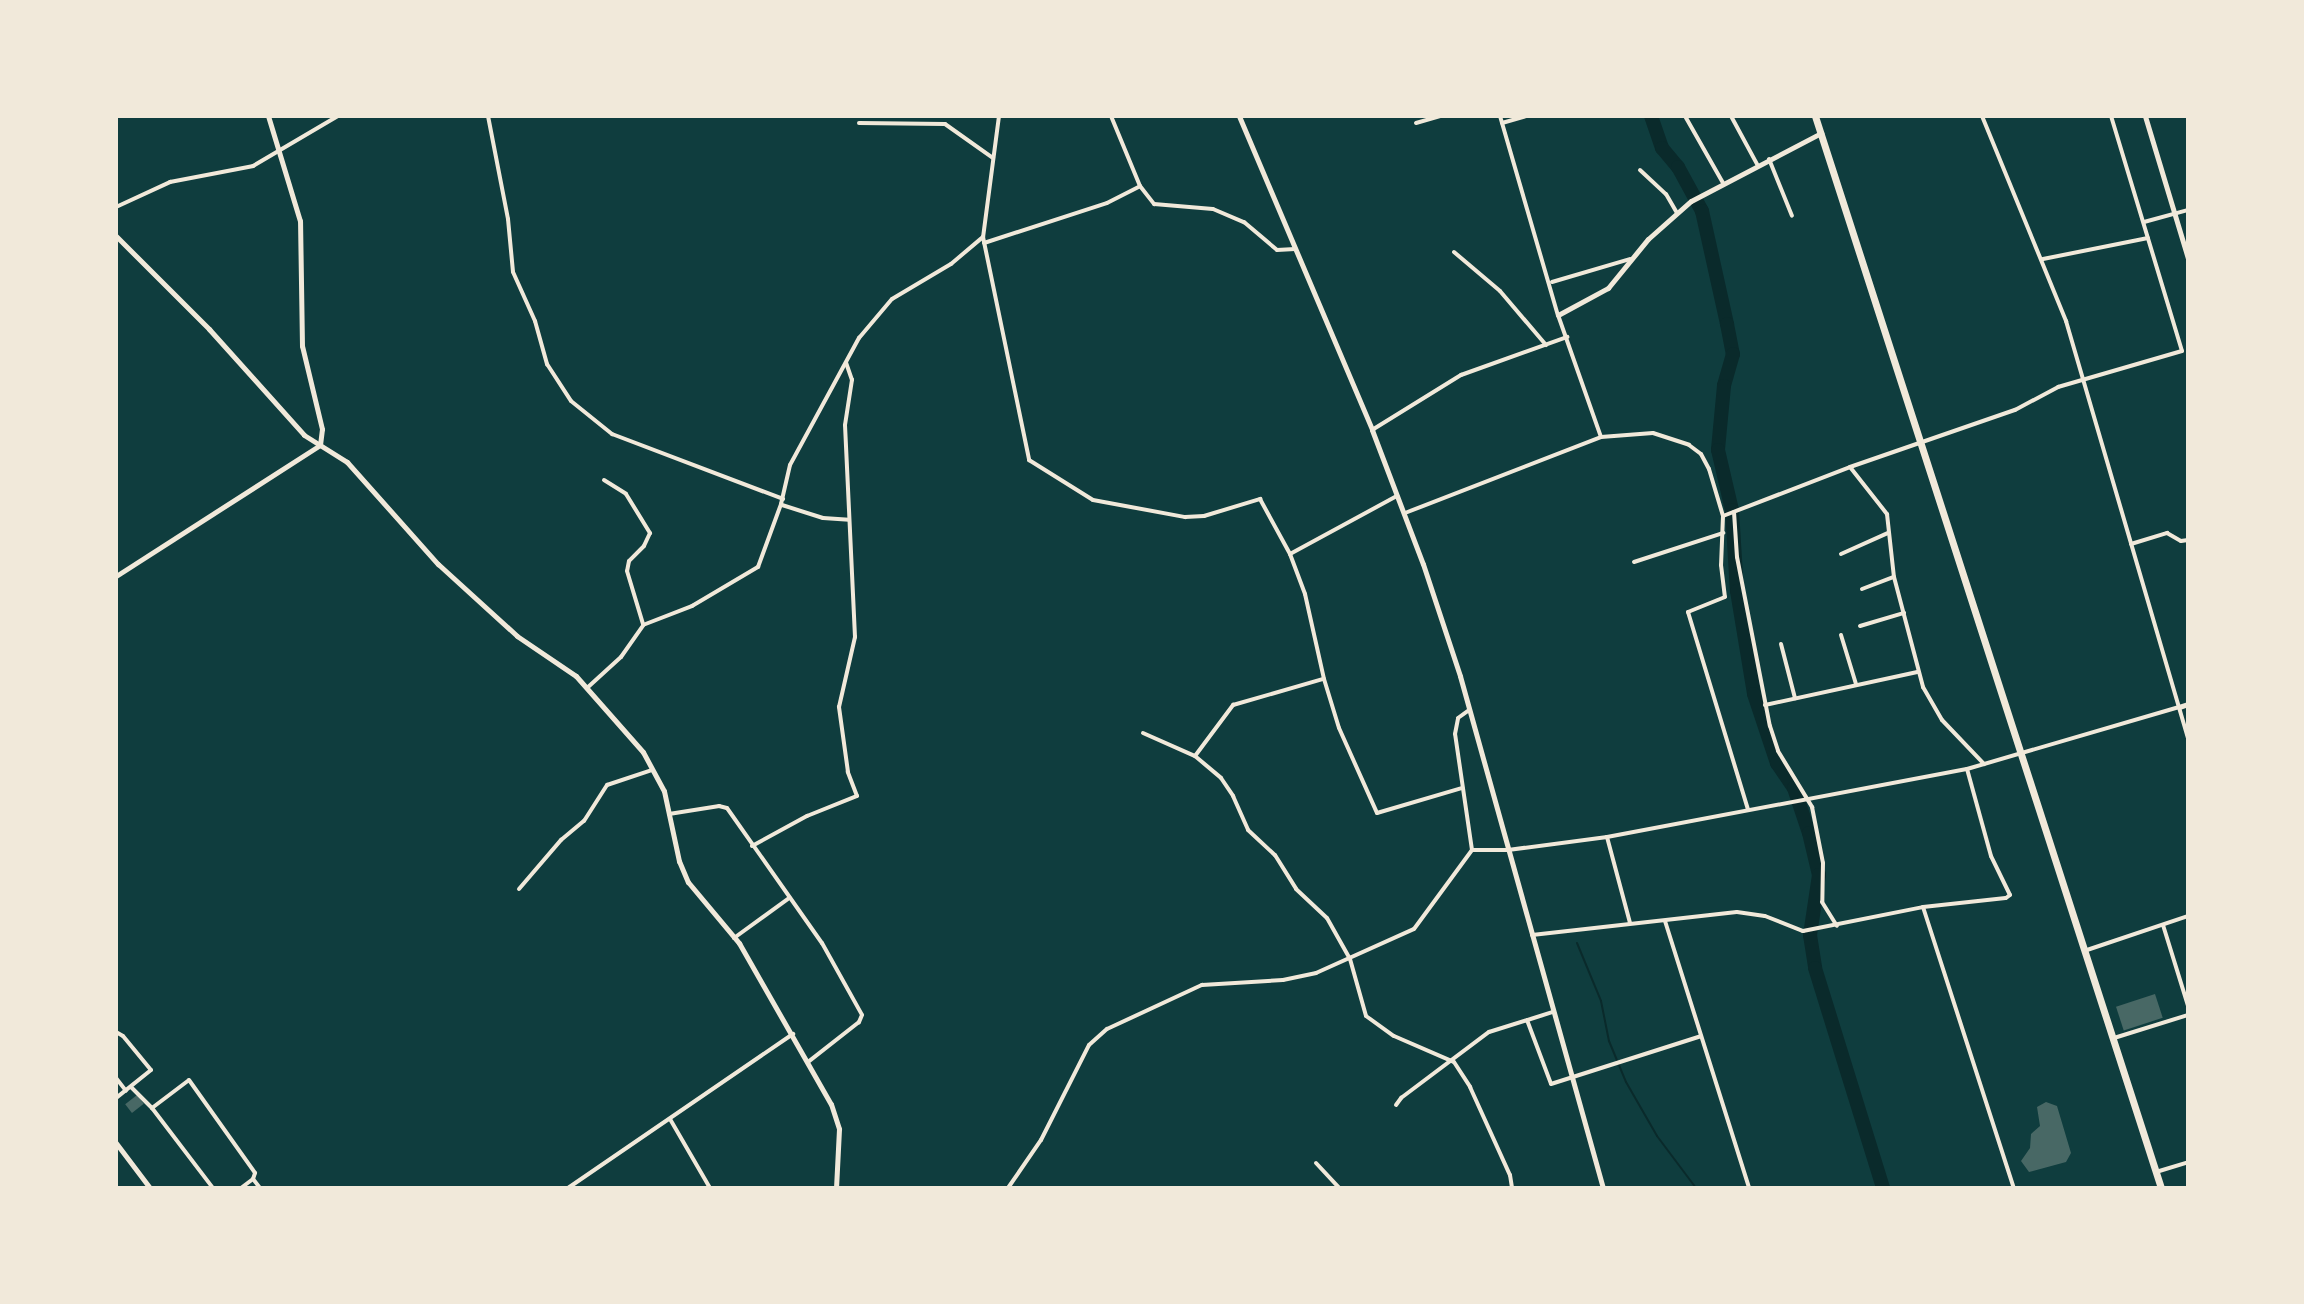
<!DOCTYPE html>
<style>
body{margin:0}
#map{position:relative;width:2304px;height:1304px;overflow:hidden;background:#0f3d3e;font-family:Helvetica,sans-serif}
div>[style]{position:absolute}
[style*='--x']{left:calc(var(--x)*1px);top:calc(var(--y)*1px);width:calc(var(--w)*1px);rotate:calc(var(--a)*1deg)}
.stream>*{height:2px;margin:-1px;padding:0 1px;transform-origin:1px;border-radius:1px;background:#0a2a2b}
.river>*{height:14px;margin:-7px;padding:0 7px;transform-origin:7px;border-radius:7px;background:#0a2a2b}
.building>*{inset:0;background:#486865;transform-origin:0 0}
.minor>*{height:4px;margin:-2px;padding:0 2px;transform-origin:2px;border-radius:2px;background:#f1e9da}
.tertiary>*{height:5px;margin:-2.5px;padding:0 2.5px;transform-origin:2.5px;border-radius:2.5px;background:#f1e9da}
.primary>*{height:7px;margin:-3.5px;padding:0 3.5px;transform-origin:3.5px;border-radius:3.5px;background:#f1e9da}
span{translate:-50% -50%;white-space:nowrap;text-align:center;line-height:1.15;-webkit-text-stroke:8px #f1e9da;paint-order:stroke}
.frame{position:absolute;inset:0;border:118px solid #f1e9da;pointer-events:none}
</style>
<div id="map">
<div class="stream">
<i style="--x:1577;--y:943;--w:63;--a:67.5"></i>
<i style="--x:1601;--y:1001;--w:41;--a:78.7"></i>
<i style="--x:1609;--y:1041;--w:44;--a:67.5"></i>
<i style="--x:1626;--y:1082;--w:62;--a:60.1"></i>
<i style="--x:1657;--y:1136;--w:65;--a:53.1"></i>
</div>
<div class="river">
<i style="--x:1651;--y:116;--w:34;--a:71"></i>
<i style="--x:1662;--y:148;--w:25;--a:50"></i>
<i style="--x:1678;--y:167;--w:50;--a:61.4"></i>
<i style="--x:1702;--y:211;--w:116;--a:77.5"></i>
<i style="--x:1727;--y:324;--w:31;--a:79"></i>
<i style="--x:1733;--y:354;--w:33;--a:106"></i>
<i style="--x:1724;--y:386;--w:64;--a:95.4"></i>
<i style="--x:1718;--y:450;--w:62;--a:76.9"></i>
<i style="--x:1732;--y:510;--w:81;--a:86.5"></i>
<i style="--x:1737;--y:591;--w:104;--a:80.6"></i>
<i style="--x:1754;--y:694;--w:73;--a:71.6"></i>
<i style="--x:1777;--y:763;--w:30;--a:56"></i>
<i style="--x:1794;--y:788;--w:47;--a:71.6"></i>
<i style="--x:1809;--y:833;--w:43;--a:76.6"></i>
<i style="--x:1819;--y:875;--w:61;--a:98.5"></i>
<i style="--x:1810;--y:935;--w:33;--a:81"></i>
<i style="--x:1815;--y:968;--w:230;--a:72.8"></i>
</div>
<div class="building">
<i style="left:2155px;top:994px;width:25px;height:41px;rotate:72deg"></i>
<i style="left:137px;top:1095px;width:11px;height:15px;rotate:52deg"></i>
<i style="clip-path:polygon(2046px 1102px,2057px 1106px,2071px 1153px,2066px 1162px,2029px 1172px,2021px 1161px,2030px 1148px,2031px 1134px,2040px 1126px,2037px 1107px)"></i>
</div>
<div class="minor">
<i style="--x:488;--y:116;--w:105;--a:79"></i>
<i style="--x:508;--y:219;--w:53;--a:84.6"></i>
<i style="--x:513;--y:272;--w:54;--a:65.8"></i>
<i style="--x:535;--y:321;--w:45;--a:74.4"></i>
<i style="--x:547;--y:364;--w:44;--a:57"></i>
<i style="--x:571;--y:401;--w:53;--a:38.8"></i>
<i style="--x:612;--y:434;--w:183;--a:20.8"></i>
<i style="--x:999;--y:116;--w:122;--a:97.5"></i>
<i style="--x:983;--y:237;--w:228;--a:78.3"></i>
<i style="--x:1029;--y:460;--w:75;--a:32"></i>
<i style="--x:1093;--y:500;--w:94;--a:10.5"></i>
<i style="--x:1185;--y:517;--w:19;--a:-3"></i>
<i style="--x:1204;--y:516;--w:59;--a:-16.9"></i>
<i style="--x:1260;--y:499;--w:63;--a:61.4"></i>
<i style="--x:1290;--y:554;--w:43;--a:69.4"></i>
<i style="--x:1305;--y:594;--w:87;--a:77.4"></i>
<i style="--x:1324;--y:679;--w:51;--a:73"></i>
<i style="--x:1339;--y:728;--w:93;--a:65.9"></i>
<i style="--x:1377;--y:813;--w:89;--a:-16.4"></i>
<i style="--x:1111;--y:116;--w:76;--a:67.5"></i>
<i style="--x:1140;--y:186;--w:23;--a:52"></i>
<i style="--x:1154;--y:204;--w:59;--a:4.8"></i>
<i style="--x:1213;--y:209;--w:34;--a:23"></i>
<i style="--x:1244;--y:222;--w:43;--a:40.3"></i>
<i style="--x:1277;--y:250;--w:18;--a:-3"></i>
<i style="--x:1500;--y:116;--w:207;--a:73.8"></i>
<i style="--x:1558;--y:315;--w:129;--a:70.6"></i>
<i style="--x:1685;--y:116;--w:77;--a:60.4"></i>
<i style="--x:1731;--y:116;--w:57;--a:61.6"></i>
<i style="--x:1982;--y:116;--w:222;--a:67.7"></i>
<i style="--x:2066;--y:321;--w:435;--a:73.7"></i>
<i style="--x:859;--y:123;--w:86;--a:0.7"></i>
<i style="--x:945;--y:124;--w:59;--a:35.3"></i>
<i style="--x:1416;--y:123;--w:26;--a:-16"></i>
<i style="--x:1502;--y:123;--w:25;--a:-16"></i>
<i style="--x:1769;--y:159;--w:61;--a:68"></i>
<i style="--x:1640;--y:170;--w:35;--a:43"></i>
<i style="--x:1666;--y:194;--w:22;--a:60"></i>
<i style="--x:116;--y:207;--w:60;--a:-24.8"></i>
<i style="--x:170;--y:182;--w:85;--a:-10.9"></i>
<i style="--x:253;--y:166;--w:99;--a:-30.5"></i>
<i style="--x:2144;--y:222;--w:46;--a:-15.3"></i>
<i style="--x:984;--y:243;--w:129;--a:-18"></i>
<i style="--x:1107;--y:203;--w:37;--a:-27"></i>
<i style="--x:1454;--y:252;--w:60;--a:40.3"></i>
<i style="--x:1500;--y:291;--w:71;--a:49.6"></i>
<i style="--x:2043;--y:259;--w:107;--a:-11.3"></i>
<i style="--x:1552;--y:282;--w:81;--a:-16.4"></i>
<i style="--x:1372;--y:430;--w:105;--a:-31.7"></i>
<i style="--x:1461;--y:375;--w:113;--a:-19.7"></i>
<i style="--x:1850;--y:467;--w:60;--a:51.8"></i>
<i style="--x:1887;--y:514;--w:63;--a:83.7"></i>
<i style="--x:1894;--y:577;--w:114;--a:75.2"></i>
<i style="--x:1923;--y:687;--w:38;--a:60"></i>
<i style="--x:1942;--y:720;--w:61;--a:46.3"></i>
<i style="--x:604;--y:480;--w:26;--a:32"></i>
<i style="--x:626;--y:494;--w:46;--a:58.4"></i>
<i style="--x:650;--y:533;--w:14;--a:115"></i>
<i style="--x:644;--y:546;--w:21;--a:135"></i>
<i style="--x:629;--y:561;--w:10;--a:101"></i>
<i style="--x:627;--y:571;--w:55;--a:73.2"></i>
<i style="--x:782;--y:505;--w:43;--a:17.6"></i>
<i style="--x:823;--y:518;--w:26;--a:4"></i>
<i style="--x:1734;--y:512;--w:45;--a:86.2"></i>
<i style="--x:1737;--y:557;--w:172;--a:79"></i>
<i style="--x:1770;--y:726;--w:26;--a:72"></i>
<i style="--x:1778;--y:751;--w:66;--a:58.7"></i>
<i style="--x:1812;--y:807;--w:57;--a:78.9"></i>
<i style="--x:1823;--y:863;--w:39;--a:91"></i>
<i style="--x:1822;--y:902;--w:28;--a:58"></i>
<i style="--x:1405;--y:513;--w:210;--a:-21.2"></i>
<i style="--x:1601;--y:437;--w:52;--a:-4.4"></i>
<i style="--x:1653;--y:433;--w:38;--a:18"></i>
<i style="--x:1689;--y:445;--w:15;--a:37"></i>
<i style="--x:1701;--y:454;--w:17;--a:62"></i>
<i style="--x:1709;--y:469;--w:49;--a:73.4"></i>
<i style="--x:1723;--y:516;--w:49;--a:92.3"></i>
<i style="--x:1721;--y:565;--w:32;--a:83"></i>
<i style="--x:1725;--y:597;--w:40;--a:158"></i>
<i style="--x:1688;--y:612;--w:206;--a:73.1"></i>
<i style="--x:1723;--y:516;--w:136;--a:-21.1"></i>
<i style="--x:1850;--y:467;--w:175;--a:-19.1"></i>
<i style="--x:2015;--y:410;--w:49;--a:-28.1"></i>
<i style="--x:2058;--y:387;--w:129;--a:-16.2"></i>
<i style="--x:2182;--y:351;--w:245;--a:-106.8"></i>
<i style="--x:2131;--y:544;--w:38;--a:-17"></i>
<i style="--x:2167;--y:533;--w:16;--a:30"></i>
<i style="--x:2181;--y:541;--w:7;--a:-8"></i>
<i style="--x:1290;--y:554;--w:122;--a:-28.5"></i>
<i style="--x:1841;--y:554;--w:51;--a:-24.1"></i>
<i style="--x:1634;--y:562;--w:94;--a:-18"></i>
<i style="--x:1862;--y:589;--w:34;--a:-21"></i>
<i style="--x:1860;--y:626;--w:46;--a:-16.5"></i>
<i style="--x:1841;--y:635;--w:51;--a:73"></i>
<i style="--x:1781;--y:644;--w:56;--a:75.5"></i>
<i style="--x:587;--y:688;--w:46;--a:-42.4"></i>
<i style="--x:621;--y:657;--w:39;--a:-55"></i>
<i style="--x:643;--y:625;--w:53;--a:-21.2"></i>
<i style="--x:692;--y:606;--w:77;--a:-30.6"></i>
<i style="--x:758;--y:567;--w:67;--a:-69.9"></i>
<i style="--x:781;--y:504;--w:40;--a:-77"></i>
<i style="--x:790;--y:465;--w:145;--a:-61.5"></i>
<i style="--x:859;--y:338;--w:51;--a:-49.8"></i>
<i style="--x:892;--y:299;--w:69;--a:-30.7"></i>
<i style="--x:951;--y:264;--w:42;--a:-40.2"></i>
<i style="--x:1765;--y:705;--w:157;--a:-12.2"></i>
<i style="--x:1143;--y:733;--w:57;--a:23.9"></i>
<i style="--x:1195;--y:756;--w:34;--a:40"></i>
<i style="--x:1221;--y:778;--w:22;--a:56"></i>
<i style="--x:1233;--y:796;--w:37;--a:66"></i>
<i style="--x:1248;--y:830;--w:37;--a:43"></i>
<i style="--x:1275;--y:855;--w:40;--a:58"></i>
<i style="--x:1296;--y:889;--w:42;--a:43.1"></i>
<i style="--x:1327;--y:918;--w:47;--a:60.7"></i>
<i style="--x:1350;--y:959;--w:59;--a:74.3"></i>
<i style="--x:1366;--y:1016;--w:34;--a:36"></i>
<i style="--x:1394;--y:1036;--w:65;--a:23.4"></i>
<i style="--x:1454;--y:1062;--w:30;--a:57"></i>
<i style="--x:1470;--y:1087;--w:97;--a:65.6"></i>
<i style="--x:1510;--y:1175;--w:13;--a:81"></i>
<i style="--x:1195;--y:756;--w:64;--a:-53.3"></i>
<i style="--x:1233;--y:705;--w:94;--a:-16.1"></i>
<i style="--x:669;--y:814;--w:51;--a:-9.1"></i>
<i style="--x:719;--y:806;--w:8;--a:14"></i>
<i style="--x:727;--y:808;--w:165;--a:54.9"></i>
<i style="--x:822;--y:943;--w:82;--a:60.9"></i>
<i style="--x:862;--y:1015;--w:8;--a:113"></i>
<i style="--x:859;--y:1022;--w:65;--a:141.9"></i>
<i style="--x:1607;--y:837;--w:89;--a:75"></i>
<i style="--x:752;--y:846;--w:63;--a:-28.6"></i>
<i style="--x:807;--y:816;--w:54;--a:-21.8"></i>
<i style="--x:857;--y:796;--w:26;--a:-111"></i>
<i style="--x:848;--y:772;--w:66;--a:-97.9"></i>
<i style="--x:839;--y:707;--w:72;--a:-77.1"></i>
<i style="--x:855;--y:637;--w:212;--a:-92.7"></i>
<i style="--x:845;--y:425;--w:46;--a:-81.2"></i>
<i style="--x:852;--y:380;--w:18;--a:-109"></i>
<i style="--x:1473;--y:850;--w:35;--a:0"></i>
<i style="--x:1508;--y:850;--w:100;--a:-7.5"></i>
<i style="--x:1607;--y:837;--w:366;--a:-10.7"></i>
<i style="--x:1967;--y:769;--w:221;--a:-16.3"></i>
<i style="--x:519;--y:889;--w:65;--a:-49.4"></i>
<i style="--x:561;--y:840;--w:30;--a:-40"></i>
<i style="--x:584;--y:821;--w:43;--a:-57.4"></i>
<i style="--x:607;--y:785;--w:47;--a:-18.4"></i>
<i style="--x:1923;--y:907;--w:295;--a:72.1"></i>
<i style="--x:1665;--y:921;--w:280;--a:72.5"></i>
<i style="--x:2163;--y:925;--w:85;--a:72.8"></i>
<i style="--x:1532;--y:935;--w:206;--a:-6.4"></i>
<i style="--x:1737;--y:912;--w:28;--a:8"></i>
<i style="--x:1765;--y:916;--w:41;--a:21.5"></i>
<i style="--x:1803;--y:931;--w:122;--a:-11.3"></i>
<i style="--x:1923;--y:907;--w:83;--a:-6.2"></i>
<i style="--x:2006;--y:898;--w:5;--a:-37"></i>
<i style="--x:2010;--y:895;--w:43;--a:-116"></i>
<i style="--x:1991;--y:856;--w:90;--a:-105.4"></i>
<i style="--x:734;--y:938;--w:68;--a:-36"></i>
<i style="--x:2087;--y:950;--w:107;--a:-18.6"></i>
<i style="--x:1527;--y:1020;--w:68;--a:69.4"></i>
<i style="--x:1551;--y:1084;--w:157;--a:-17.7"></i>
<i style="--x:116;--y:1032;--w:8;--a:30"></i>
<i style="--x:123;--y:1036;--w:44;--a:50.5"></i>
<i style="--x:151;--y:1070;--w:45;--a:141.3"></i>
<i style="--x:2114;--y:1038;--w:77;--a:-17.3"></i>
<i style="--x:116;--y:1078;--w:16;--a:52"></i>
<i style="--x:131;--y:1087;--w:30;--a:45"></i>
<i style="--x:152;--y:1108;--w:101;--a:52.7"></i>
<i style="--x:1396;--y:1105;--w:9;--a:-54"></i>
<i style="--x:1401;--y:1098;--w:110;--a:-36.9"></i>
<i style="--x:1489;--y:1032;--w:67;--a:-17.4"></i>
<i style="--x:152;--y:1108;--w:46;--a:-37.1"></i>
<i style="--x:189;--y:1080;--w:114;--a:54.6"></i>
<i style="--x:255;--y:1173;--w:6;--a:108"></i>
<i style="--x:253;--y:1179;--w:11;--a:52"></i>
<i style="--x:670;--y:1119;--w:80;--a:59.9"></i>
<i style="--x:1316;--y:1163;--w:34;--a:47"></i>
<i style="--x:2156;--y:1172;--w:34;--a:-17"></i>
<i style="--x:241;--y:1188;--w:15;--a:-37"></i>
<i style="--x:568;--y:1188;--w:273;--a:-34.4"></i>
<i style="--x:1008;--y:1188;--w:58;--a:-55.5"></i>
<i style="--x:1041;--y:1140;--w:106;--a:-63.2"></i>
<i style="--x:1089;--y:1045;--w:24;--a:-42"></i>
<i style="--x:1107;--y:1029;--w:105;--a:-24.9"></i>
<i style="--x:1202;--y:985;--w:81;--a:-3.5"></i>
<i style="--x:1283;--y:980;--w:34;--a:-12"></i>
<i style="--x:1316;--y:973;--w:107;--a:-24.2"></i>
<i style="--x:1414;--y:929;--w:98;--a:-53.7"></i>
<i style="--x:1472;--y:850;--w:117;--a:-98.3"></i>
<i style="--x:1455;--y:734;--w:16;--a:-79"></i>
<i style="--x:1458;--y:718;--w:14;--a:-36"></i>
</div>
<div class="tertiary">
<i style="--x:1239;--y:116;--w:341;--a:67"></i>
<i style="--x:1372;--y:430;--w:143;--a:69.2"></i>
<i style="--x:1423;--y:564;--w:118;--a:71.7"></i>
<i style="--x:1460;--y:676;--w:532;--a:74.4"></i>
<i style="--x:2145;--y:116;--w:148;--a:73.2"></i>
<i style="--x:116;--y:236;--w:132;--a:45"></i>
<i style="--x:209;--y:329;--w:142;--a:48.1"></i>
<i style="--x:304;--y:435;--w:51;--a:32.1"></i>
<i style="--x:347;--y:462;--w:137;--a:48.3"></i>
<i style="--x:438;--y:564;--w:107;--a:42.3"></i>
<i style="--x:517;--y:636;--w:71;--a:34.1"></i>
<i style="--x:576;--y:676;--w:101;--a:48.6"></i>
<i style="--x:643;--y:752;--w:44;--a:61.7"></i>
<i style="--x:664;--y:791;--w:72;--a:77.9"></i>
<i style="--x:679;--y:861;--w:23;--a:67"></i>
<i style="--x:688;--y:882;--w:80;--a:50.1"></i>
<i style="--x:739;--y:943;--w:185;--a:60.3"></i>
<i style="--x:831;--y:1104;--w:26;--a:72"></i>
<i style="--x:839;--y:1129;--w:59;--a:92.9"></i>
<i style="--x:1558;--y:315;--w:57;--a:-28.4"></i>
<i style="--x:1608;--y:288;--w:63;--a:-50.8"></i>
<i style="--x:1648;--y:239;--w:57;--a:-41.5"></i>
<i style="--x:1691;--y:201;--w:147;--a:-27.6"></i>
<i style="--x:116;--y:576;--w:242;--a:-32.7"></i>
<i style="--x:320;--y:445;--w:16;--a:-83"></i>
<i style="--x:322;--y:429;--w:85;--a:-103.5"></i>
<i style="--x:302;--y:346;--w:125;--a:-90.9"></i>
<i style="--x:300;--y:221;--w:110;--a:-106.9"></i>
<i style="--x:2179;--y:707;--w:9;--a:-18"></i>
<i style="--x:116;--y:1143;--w:56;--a:52.9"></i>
</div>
<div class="primary">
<i style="--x:1815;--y:116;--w:1126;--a:72.11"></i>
</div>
<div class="frame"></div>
</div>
